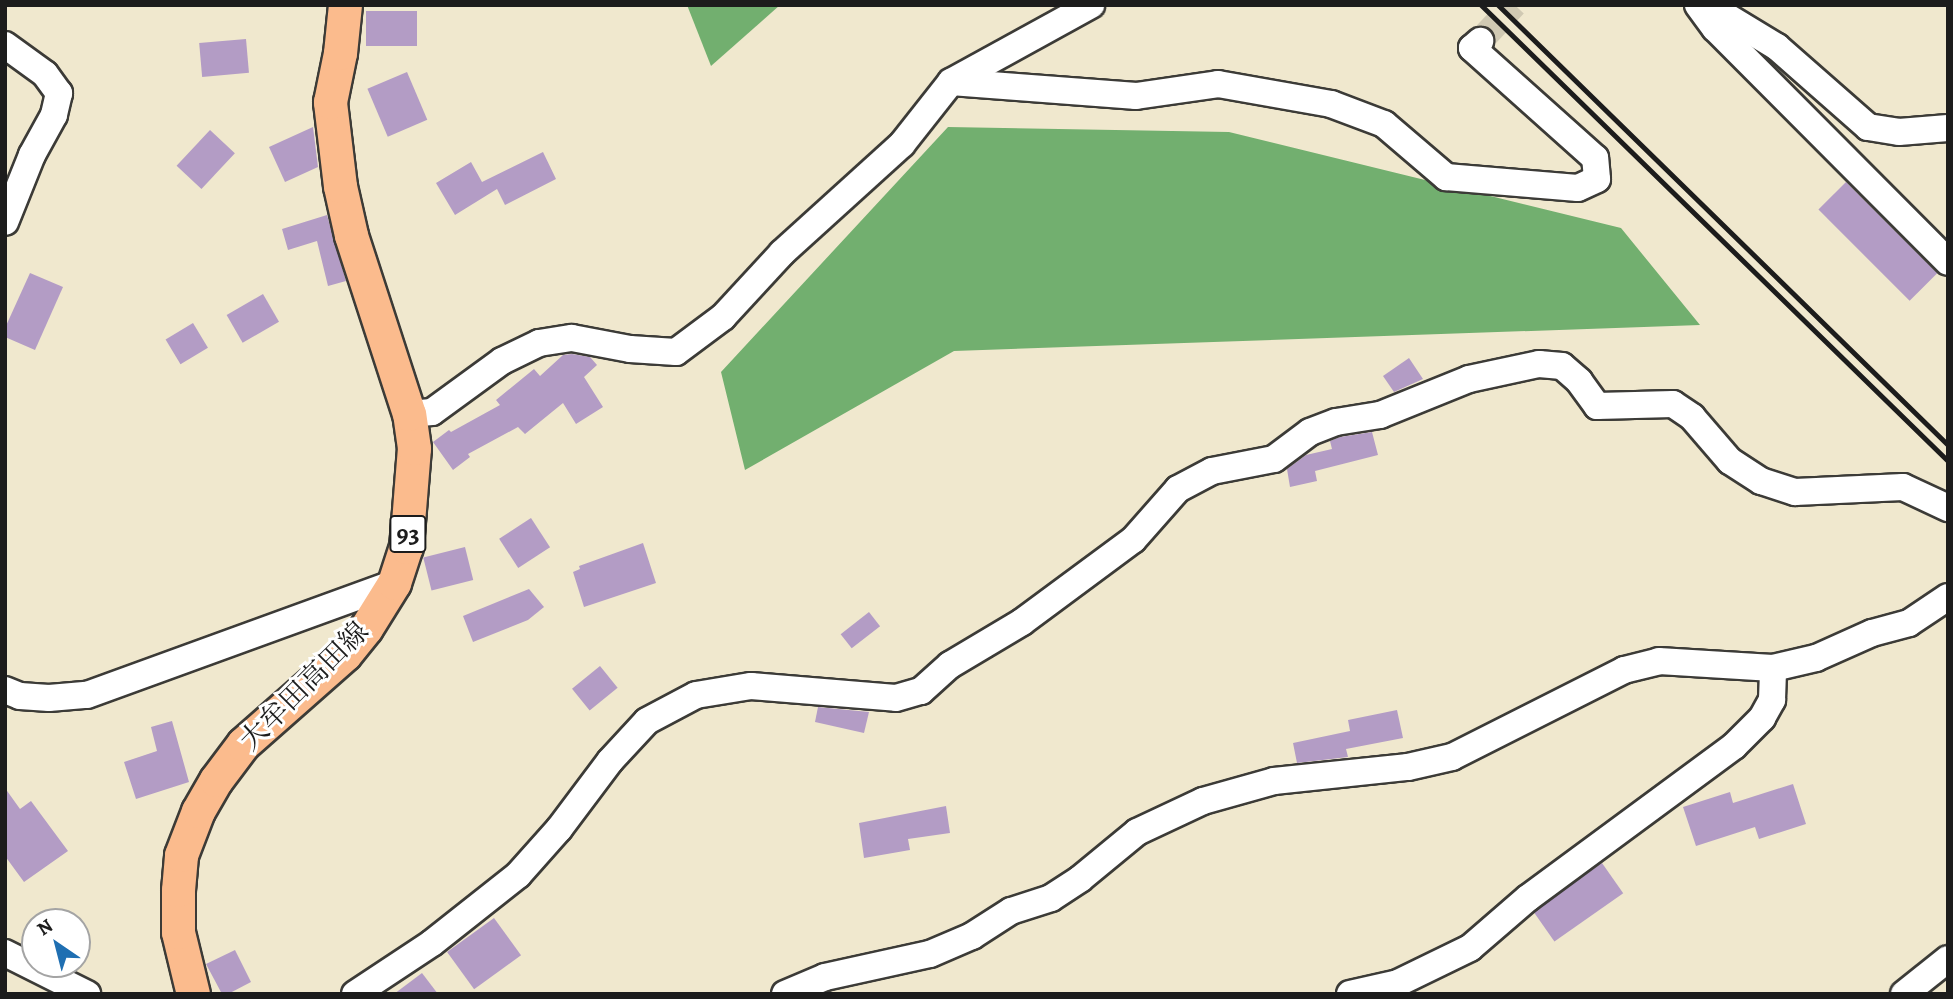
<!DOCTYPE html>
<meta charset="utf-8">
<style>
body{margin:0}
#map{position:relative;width:1953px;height:999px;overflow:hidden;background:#f0e8ce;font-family:Alegreya,"Noto Serif JP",serif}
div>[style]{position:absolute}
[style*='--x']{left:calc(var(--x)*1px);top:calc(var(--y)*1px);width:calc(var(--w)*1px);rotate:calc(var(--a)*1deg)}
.forest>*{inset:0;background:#72af6f}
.building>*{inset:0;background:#b39cc5;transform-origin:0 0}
.minor-tunnel>*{height:26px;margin-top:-13px;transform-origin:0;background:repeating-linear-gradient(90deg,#d0c9b3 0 26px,transparent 0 39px)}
.roads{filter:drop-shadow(2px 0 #3c3b37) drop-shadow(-2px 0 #3c3b37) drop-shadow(0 2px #3c3b37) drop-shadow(0 -2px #3c3b37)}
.minor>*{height:26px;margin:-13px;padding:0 13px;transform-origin:13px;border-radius:13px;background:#fff}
.major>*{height:33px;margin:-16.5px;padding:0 16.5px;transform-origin:16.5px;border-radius:16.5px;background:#fbbb8d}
.rail>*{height:5px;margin:-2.5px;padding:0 2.5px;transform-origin:2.5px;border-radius:2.5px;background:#1c1c1c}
span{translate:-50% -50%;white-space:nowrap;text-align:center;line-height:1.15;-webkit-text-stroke:6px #fff;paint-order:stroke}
.shield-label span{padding:2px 5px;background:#fff;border:2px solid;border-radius:5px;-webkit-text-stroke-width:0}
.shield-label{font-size:26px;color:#1c1c1c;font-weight:700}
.street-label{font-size:28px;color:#1c1c1c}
.frame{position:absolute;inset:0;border:7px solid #1c1c1c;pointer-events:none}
.north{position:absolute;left:21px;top:908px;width:70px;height:70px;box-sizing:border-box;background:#fff;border:2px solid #a4a4a4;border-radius:50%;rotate:325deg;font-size:19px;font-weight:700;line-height:28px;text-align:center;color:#1c1c1c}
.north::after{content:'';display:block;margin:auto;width:24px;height:32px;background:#1f6fb2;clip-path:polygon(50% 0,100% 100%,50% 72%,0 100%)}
</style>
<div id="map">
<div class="forest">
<i style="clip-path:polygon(687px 5px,780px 5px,711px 66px)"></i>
<i style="clip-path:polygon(948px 127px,1229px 132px,1621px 228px,1700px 325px,954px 351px,745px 470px,721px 372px)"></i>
</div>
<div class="building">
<i style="left:366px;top:11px;width:51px;height:35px"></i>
<i style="left:246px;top:39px;width:34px;height:47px;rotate:85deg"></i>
<i style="left:407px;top:72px;width:52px;height:43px;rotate:67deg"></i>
<i style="clip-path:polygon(313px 127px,318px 167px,285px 182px,269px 147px)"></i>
<i style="left:210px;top:130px;width:34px;height:49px;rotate:43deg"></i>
<i style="clip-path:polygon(543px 152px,556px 179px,505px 205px,497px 189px,455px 215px,436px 183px,471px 162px,482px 182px)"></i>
<i style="left:1846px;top:182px;width:129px;height:39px;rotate:45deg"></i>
<i style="clip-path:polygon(327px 215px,346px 281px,328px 286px,317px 241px,288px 250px,282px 229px)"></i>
<i style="clip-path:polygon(30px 273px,63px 287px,35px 350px,5px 337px,5px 328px)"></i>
<i style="left:263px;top:294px;width:32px;height:42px;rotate:60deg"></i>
<i style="left:193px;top:323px;width:29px;height:32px;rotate:59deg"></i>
<i style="clip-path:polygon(572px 354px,590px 357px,597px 365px,584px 377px,603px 407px,576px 424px,563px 403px,525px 434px,518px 427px,468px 454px,470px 457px,453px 470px,433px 442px,449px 430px,451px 432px,500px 405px,496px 400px,534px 369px,540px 376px,563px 355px)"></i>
<i style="clip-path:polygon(1409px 358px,1423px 379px,1394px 392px,1383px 376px)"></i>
<i style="clip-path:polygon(1372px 432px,1378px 455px,1315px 471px,1317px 481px,1290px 487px,1287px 469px,1306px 455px,1332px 449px,1330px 441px,1340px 437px)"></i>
<i style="left:531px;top:518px;width:35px;height:38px;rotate:57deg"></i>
<i style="clip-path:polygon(643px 543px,656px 583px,584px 607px,573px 572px,580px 569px,579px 566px)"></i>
<i style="left:465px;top:547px;width:34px;height:43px;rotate:76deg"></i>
<i style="clip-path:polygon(529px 589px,544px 607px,528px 620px,473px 642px,463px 616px)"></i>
<i style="left:869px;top:612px;width:18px;height:36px;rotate:52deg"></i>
<i style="left:600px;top:666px;width:28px;height:36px;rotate:51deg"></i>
<i style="clip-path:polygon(818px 707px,869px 712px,864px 733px,815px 722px)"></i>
<i style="clip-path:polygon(1397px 710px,1403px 738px,1346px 749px,1348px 757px,1297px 763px,1293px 743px,1350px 731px,1348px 720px)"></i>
<i style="clip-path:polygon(172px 721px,189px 782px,136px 799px,124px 762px,157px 751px,151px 727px)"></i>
<i style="clip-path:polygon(1793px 784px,1806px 824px,1759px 839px,1755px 827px,1696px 846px,1683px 807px,1730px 792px,1733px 803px)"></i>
<i style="clip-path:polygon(5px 788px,20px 809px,31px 801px,68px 851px,24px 882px,5px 856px)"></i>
<i style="clip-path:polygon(946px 806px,950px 833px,908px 839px,910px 850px,864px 858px,859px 823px)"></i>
<i style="left:1602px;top:863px;width:37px;height:84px;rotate:55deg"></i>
<i style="left:494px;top:918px;width:46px;height:58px;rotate:54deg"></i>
<i style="clip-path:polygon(235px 950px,251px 982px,228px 994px,222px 994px,206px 964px)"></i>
<i style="clip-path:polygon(422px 973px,438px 994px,394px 994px)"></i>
</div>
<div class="minor-tunnel">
<i style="--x:1480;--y:41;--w:50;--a:-46.6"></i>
</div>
<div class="roads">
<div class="minor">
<i style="--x:1698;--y:5;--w:29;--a:54"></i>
<i style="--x:1715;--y:28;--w:330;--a:45.1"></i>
<i style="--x:1708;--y:5;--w:81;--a:31.3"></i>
<i style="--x:1777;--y:47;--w:121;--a:41.3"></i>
<i style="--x:1868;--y:127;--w:31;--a:9"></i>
<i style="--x:1899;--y:132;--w:49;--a:-4.7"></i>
<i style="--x:5;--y:45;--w:49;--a:35.9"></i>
<i style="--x:45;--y:74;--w:24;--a:54"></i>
<i style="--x:59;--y:93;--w:23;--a:103"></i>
<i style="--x:54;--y:115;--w:46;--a:118.8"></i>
<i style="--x:32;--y:155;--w:72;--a:111.9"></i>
<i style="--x:951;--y:82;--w:186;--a:4.3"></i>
<i style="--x:1136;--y:96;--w:83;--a:-8.3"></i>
<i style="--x:1218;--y:84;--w:115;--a:10"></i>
<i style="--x:1331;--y:104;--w:57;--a:20.7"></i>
<i style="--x:1384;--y:124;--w:82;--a:40.5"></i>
<i style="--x:1446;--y:177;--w:132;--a:4.8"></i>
<i style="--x:1578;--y:188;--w:21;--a:-25"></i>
<i style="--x:1597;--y:179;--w:21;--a:-95"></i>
<i style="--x:1595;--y:158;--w:165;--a:-138.2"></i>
<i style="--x:1472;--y:48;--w:11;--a:-41"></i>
<i style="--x:409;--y:414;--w:23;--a:-5"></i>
<i style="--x:432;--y:412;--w:87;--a:-36.1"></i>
<i style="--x:502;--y:361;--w:41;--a:-25.9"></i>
<i style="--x:539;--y:343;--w:33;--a:-9"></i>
<i style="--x:572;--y:338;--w:59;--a:10.7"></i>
<i style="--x:630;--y:349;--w:46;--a:3.7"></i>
<i style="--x:676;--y:352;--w:59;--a:-36.7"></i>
<i style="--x:723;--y:317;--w:87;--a:-47.3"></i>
<i style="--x:782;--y:253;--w:162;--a:-42.2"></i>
<i style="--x:902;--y:144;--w:79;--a:-51.7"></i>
<i style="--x:951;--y:82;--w:160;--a:-28.8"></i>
<i style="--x:5;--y:690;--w:16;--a:22"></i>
<i style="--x:20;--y:696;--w:29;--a:4"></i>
<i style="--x:49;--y:698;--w:38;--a:-5"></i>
<i style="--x:87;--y:695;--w:327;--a:-20"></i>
<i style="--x:5;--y:953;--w:92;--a:26.6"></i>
<i style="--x:355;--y:994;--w:92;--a:-33.5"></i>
<i style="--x:432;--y:943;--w:110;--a:-38.3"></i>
<i style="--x:518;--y:875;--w:62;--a:-48.3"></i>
<i style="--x:559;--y:829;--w:85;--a:-53.1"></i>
<i style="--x:610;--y:761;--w:54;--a:-47.2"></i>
<i style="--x:647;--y:721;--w:55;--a:-28"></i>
<i style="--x:696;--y:695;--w:56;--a:-9.3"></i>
<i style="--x:751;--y:686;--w:145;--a:4.7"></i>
<i style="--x:896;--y:698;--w:26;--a:-16"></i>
<i style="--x:921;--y:691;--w:39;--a:-42"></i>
<i style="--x:950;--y:665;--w:84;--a:-30.8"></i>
<i style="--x:1022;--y:622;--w:138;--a:-36.5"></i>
<i style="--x:1133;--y:540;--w:68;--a:-48.6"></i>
<i style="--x:1178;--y:489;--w:38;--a:-28"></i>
<i style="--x:1212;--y:471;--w:63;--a:-11"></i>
<i style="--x:1274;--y:459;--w:45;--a:-36.9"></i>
<i style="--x:1310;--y:432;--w:28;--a:-21"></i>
<i style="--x:1336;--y:422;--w:45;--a:-9"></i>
<i style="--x:1380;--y:415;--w:96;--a:-22"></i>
<i style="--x:1469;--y:379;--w:72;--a:-12.1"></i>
<i style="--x:1539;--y:364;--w:23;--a:5"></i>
<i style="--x:1562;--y:366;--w:23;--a:41"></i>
<i style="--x:1579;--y:381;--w:31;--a:54"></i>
<i style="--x:1597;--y:406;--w:76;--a:-1.5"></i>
<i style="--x:1673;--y:404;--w:23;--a:34"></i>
<i style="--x:1692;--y:417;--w:58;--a:49.2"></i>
<i style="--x:1730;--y:461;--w:37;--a:33"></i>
<i style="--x:1761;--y:481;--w:36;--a:18"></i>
<i style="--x:1795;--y:492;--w:108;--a:-2.7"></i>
<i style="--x:1903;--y:487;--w:50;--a:25"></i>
<i style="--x:785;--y:994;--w:43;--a:-23"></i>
<i style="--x:825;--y:977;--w:107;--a:-12.4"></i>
<i style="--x:930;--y:954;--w:46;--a:-23.2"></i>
<i style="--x:972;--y:936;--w:46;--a:-32.7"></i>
<i style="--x:1011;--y:911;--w:42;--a:-18"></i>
<i style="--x:1051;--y:898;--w:35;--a:-33"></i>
<i style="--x:1080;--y:879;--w:74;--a:-39.5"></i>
<i style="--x:1137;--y:832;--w:73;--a:-25.2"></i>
<i style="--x:1203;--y:801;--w:74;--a:-15.7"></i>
<i style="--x:1274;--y:781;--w:135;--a:-6"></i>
<i style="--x:1408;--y:767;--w:45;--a:-12.8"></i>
<i style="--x:1452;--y:757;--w:193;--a:-26.8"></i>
<i style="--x:1624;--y:670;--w:36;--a:-14"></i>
<i style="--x:1659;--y:661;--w:114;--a:3.5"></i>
<i style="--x:1773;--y:668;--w:44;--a:-13.1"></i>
<i style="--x:1816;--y:658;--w:61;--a:-24.1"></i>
<i style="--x:1872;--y:633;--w:38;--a:-15"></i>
<i style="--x:1909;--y:623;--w:47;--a:-33.7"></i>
<i style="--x:1350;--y:994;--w:49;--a:-12.9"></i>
<i style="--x:1398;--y:983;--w:80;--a:-25.9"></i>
<i style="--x:1470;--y:948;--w:77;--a:-40.8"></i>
<i style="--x:1528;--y:898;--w:256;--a:-36.4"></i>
<i style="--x:1734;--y:746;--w:40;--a:-45"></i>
<i style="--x:1762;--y:718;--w:21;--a:-61"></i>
<i style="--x:1772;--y:700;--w:32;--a:-88"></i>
<i style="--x:1904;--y:994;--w:56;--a:-38.5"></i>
</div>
<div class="major">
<i style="--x:193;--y:994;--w:64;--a:-103.6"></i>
<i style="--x:178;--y:932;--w:42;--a:-90"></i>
<i style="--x:178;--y:890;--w:35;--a:-85"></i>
<i style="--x:181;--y:855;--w:47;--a:-68.9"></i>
<i style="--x:198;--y:811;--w:36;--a:-60"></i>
<i style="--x:216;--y:780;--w:45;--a:-53.1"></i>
<i style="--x:243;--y:744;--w:136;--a:-41.4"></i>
<i style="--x:345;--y:654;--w:33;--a:-51"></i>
<i style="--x:366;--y:628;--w:53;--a:-58.1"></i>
<i style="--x:394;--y:583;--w:38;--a:-72"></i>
<i style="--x:406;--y:547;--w:99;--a:-85.4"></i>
<i style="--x:414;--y:448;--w:34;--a:-98"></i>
<i style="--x:409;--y:414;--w:188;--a:-108"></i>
<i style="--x:351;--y:235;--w:50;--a:-102.7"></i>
<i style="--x:340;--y:186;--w:85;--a:-96.8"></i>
<i style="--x:330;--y:102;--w:50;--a:-78.5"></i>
<i style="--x:340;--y:53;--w:48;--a:-84.1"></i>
</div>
</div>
<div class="rail">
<i style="--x:1481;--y:5;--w:653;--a:44.32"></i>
<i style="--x:1498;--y:5;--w:629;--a:44.36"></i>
</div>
<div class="shield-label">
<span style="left:408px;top:534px">93</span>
</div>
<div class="street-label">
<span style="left:304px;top:686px;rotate:-45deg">大牟田高田線</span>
</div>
<div class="frame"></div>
<div class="north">N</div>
</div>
